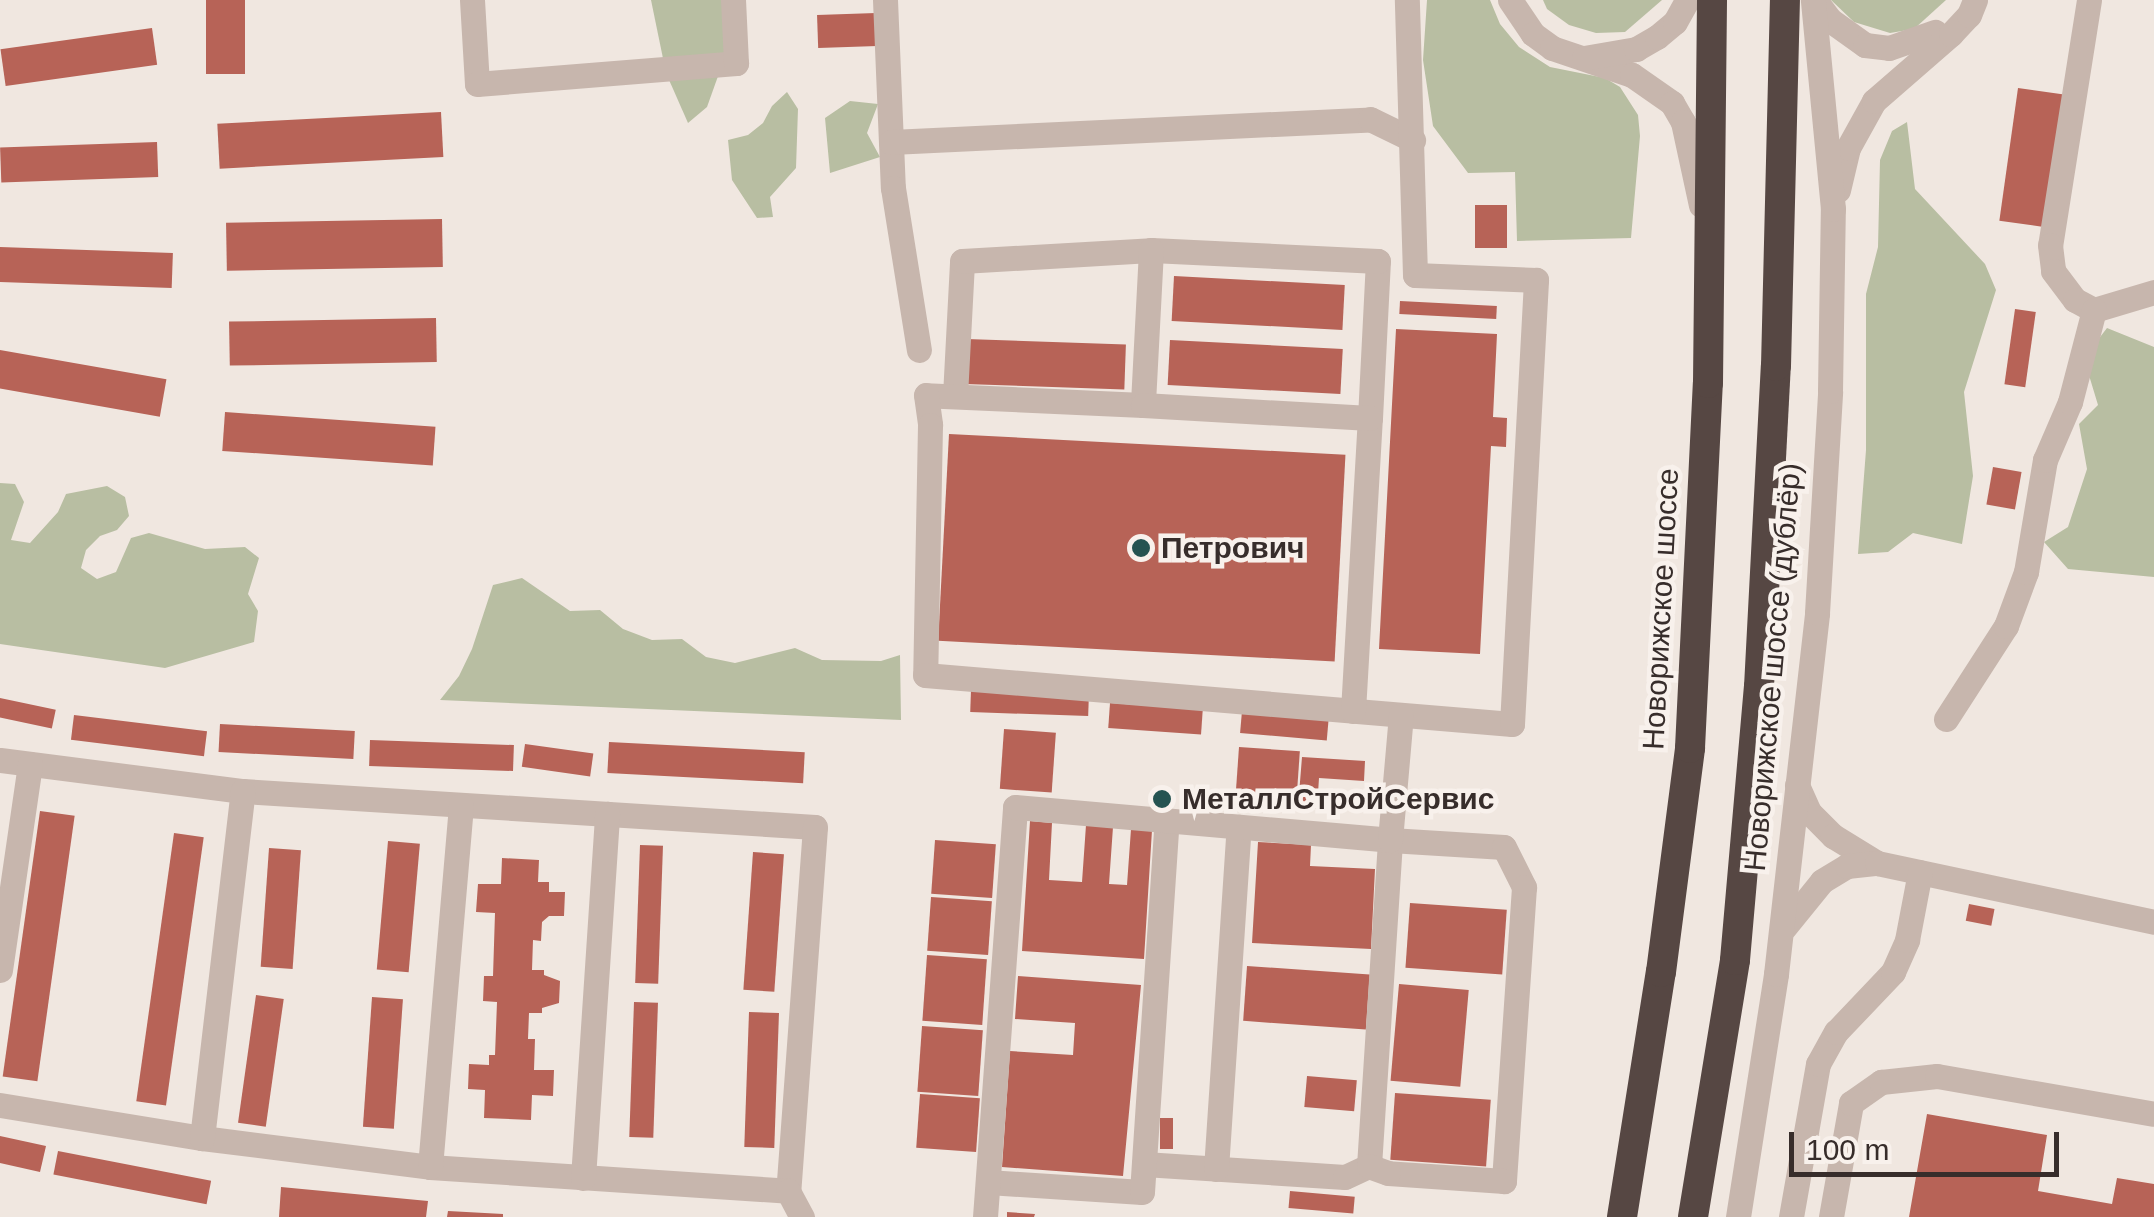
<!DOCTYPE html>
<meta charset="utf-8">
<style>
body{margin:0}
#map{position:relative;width:2154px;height:1217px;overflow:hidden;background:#f0e7e0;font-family:Helvetica,sans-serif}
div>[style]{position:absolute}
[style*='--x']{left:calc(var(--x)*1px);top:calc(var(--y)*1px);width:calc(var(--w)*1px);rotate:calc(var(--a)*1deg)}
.green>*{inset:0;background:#b8bea2}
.building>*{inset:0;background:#b76357;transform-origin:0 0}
.minor>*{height:25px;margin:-12.5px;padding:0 12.5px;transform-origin:12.5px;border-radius:12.5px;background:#c7b6ad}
.highway>*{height:30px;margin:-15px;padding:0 15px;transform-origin:15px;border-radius:15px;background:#564743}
.dots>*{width:28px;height:28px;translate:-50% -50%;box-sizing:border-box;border:5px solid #f8f1ec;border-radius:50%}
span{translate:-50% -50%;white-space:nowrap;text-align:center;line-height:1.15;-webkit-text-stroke:9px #f8f1ec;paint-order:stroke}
.poi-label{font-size:30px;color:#372d2b;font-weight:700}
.left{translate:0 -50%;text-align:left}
.street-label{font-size:30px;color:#372d2b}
.scale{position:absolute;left:1789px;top:1132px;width:270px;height:45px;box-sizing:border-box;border:5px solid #372d2b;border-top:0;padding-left:12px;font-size:30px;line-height:35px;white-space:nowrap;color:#372d2b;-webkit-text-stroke:8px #f8f1ec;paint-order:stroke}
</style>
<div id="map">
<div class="green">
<i style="clip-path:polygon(651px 0,738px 0,737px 23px,707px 107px,688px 123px,666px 73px)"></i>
<i style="clip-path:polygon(1427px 0,1490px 0,1500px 24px,1519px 47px,1550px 67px,1605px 78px,1620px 87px,1638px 115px,1640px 136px,1631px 238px,1517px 241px,1515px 172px,1468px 173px,1433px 126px,1423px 60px)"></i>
<i style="clip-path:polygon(1543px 0,1662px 0,1625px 32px,1596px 33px,1569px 25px,1547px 9px)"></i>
<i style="clip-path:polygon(1831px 0,1946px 0,1914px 29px,1890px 33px,1854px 22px)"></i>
<i style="clip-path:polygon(787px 92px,798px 109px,796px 168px,770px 197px,773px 217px,757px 218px,732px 180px,728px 140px,748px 135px,763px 123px,772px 106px)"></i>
<i style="clip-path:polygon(850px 101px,878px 104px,867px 133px,880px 157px,830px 173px,825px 118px)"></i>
<i style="clip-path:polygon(1907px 122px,1915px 189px,1985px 264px,1996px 290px,1964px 392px,1973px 476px,1962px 544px,1913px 533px,1888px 552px,1858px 554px,1866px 450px,1866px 294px,1878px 247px,1880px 160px,1892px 131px)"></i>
<i style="clip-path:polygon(2107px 328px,2154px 347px,2154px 577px,2068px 569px,2044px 542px,2068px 527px,2087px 469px,2079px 424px,2098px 405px,2088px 372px,2094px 345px)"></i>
<i style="clip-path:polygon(0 483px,15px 484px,24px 502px,11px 540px,30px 543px,58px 512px,66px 494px,107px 486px,125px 497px,129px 516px,117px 530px,100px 536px,86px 550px,81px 568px,97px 579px,116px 572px,131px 538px,149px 533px,205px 549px,245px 547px,259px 558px,248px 594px,258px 611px,254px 642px,165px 668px,0 644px)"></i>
<i style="clip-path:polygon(522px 578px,570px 611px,600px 610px,623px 629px,652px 640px,682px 639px,706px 657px,735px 663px,795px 648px,822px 660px,881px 661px,900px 655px,901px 720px,440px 700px,459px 676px,472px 649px,493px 585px)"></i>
</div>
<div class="building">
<i style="left:206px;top:0;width:39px;height:74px"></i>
<i style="left:876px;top:13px;width:33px;height:59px;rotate:88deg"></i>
<i style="left:152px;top:28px;width:37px;height:153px;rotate:82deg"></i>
<i style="left:2018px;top:88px;width:50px;height:134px;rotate:8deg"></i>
<i style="left:441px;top:112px;width:45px;height:224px;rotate:87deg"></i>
<i style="left:157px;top:142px;width:35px;height:157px;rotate:88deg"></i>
<i style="left:1475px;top:205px;width:32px;height:43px"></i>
<i style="left:442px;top:219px;width:48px;height:216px;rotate:89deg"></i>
<i style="left:0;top:247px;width:173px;height:35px;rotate:2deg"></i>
<i style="left:1174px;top:276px;width:171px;height:45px;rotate:3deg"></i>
<i style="left:1400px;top:301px;width:97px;height:13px;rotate:3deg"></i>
<i style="left:2015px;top:309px;width:21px;height:76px;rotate:8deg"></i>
<i style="left:436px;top:318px;width:44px;height:207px;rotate:89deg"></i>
<i style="clip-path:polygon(1396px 329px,1497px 334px,1493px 417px,1507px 418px,1506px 447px,1491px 446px,1480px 654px,1379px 649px)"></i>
<i style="left:966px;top:339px;width:160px;height:45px;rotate:2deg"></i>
<i style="left:1170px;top:340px;width:173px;height:45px;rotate:3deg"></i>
<i style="left:0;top:350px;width:169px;height:38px;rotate:10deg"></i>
<i style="left:225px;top:412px;width:211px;height:39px;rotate:4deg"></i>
<i style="left:949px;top:434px;width:397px;height:207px;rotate:3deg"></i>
<i style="left:1993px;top:467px;width:29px;height:38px;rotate:10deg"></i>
<i style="left:971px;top:690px;width:118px;height:22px;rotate:2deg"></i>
<i style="left:0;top:698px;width:57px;height:19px;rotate:12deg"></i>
<i style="left:1110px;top:703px;width:93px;height:25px;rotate:4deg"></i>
<i style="left:1242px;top:711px;width:87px;height:22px;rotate:5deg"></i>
<i style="left:74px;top:715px;width:134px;height:25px;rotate:7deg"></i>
<i style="left:220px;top:724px;width:135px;height:28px;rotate:3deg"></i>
<i style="left:1004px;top:729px;width:52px;height:60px;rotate:4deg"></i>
<i style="left:370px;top:740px;width:144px;height:26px;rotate:2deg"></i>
<i style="left:609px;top:742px;width:196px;height:31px;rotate:3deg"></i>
<i style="left:525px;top:744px;width:69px;height:23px;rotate:8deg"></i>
<i style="left:1239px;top:747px;width:61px;height:54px;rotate:4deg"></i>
<i style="clip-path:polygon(1302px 757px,1365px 761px,1364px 781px,1319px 778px,1317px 809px,1298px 807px)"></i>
<i style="left:40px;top:811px;width:35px;height:268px;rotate:8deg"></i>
<i style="clip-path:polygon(1030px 821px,1052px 823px,1049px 880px,1082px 882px,1086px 825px,1113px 827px,1109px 884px,1127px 885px,1131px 829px,1152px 830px,1144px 959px,1022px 951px)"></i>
<i style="left:174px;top:833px;width:30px;height:271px;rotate:8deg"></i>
<i style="left:935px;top:840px;width:61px;height:54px;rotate:4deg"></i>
<i style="left:388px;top:841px;width:32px;height:129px;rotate:5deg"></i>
<i style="clip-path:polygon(1258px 842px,1311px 845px,1310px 866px,1375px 869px,1371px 949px,1252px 943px)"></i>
<i style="left:640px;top:845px;width:23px;height:138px;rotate:2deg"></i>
<i style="left:269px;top:848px;width:32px;height:119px;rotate:4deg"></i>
<i style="left:753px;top:852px;width:31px;height:138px;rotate:4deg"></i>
<i style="clip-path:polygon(502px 858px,539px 860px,538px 882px,549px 882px,549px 892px,565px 892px,564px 916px,549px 916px,542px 922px,541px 941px,533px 940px,532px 970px,544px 970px,544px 975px,560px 981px,559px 1003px,542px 1008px,542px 1013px,529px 1013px,528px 1039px,535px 1039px,534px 1070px,554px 1070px,553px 1096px,532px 1095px,531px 1120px,484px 1118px,485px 1090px,468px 1089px,469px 1064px,489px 1065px,489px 1055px,495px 1055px,497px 1002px,483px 1001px,484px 976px,493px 976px,495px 913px,476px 912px,478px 884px,501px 884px)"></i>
<i style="left:931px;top:897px;width:61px;height:54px;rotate:4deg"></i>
<i style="left:1410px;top:903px;width:97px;height:65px;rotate:4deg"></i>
<i style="left:1969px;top:904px;width:26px;height:17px;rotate:11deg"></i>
<i style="left:927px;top:955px;width:60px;height:66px;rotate:4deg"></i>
<i style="left:1247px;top:966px;width:123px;height:55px;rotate:4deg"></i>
<i style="clip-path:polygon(1018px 976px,1141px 985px,1123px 1176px,1002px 1167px,1010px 1051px,1073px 1055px,1075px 1023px,1015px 1019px)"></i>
<i style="left:1399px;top:984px;width:70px;height:97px;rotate:5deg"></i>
<i style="left:256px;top:995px;width:28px;height:129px;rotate:8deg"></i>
<i style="left:372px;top:997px;width:31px;height:130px;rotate:4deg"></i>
<i style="left:634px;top:1002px;width:24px;height:135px;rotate:2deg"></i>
<i style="left:749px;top:1012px;width:30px;height:135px;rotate:2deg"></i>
<i style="left:922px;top:1026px;width:61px;height:66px;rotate:4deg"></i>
<i style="left:1307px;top:1076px;width:50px;height:31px;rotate:5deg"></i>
<i style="left:1395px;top:1093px;width:96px;height:67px;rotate:4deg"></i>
<i style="left:920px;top:1094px;width:60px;height:54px;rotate:4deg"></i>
<i style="clip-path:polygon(1927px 1114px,2047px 1135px,2038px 1191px,2112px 1204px,2117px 1178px,2154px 1184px,2154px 1217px,1909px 1217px)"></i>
<i style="left:1160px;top:1118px;width:13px;height:31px"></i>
<i style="clip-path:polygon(0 1136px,46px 1146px,40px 1172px,0 1163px)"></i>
<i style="left:58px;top:1151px;width:156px;height:24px;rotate:11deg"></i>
<i style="clip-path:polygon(281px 1187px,428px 1201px,426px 1217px,279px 1217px)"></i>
<i style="left:1290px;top:1191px;width:65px;height:17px;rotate:5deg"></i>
<i style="clip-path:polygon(448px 1211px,503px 1214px,503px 1217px,447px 1217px)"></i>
<i style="clip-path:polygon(1007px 1212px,1035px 1214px,1034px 1217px,1007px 1217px)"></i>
</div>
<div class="minor">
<i style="--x:472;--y:0;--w:84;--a:86.6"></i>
<i style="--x:477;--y:84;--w:260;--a:-4.6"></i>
<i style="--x:736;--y:63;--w:63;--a:-92.7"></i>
<i style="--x:885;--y:0;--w:188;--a:87.6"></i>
<i style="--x:893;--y:188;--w:164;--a:80.9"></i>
<i style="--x:1510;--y:0;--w:41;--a:55.9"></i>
<i style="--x:1533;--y:34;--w:24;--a:36"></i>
<i style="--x:1552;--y:48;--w:84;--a:18.6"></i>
<i style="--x:1632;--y:75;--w:49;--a:35"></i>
<i style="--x:1672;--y:103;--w:22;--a:60"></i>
<i style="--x:1683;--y:122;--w:85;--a:77.8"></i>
<i style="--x:1815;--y:0;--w:25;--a:53"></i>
<i style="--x:1830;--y:20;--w:43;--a:35.5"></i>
<i style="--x:1865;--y:45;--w:24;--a:7"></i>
<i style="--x:1889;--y:48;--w:49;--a:-19.2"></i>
<i style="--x:2089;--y:0;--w:248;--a:99"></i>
<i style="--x:2050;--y:245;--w:26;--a:83"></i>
<i style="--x:2053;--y:271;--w:36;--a:53"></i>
<i style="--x:2075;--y:300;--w:21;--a:28"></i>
<i style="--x:2094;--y:310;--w:63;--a:-16.7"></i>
<i style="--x:1584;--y:58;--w:53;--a:-9.8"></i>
<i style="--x:1636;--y:49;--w:24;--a:-30"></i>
<i style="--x:1657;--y:37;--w:23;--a:-40"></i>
<i style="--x:1675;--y:22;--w:25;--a:-61"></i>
<i style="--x:891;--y:142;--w:480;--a:-2.7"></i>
<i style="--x:1370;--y:119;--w:48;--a:26"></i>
<i style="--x:1838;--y:190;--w:43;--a:-76.6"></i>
<i style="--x:1848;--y:148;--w:54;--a:-61"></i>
<i style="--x:1874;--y:101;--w:102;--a:-41"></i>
<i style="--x:1951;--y:34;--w:26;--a:-47"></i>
<i style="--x:1969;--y:15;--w:16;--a:-68"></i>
<i style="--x:955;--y:396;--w:135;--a:-87"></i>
<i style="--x:962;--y:261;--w:189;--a:-3.3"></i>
<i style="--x:1143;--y:405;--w:217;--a:-177.4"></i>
<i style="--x:926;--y:395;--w:30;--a:82"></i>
<i style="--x:930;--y:425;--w:250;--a:91.1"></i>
<i style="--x:925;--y:675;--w:589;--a:4.77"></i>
<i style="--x:1512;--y:724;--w:445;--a:-86.9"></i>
<i style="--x:1536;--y:280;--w:121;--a:-177.6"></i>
<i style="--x:1415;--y:275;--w:275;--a:-91.7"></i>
<i style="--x:1353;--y:711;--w:293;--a:-86.7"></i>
<i style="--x:1370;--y:418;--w:157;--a:-87.1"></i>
<i style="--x:1378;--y:261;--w:227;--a:-177.2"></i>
<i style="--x:1151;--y:250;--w:155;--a:93"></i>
<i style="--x:1143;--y:405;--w:227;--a:3.3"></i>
<i style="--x:1946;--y:719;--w:111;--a:-57.2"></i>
<i style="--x:2006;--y:626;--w:58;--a:-69.7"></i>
<i style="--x:2026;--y:572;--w:114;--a:-80.4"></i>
<i style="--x:2045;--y:460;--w:63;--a:-66.7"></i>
<i style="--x:2070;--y:402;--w:95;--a:-75.4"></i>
<i style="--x:0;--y:760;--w:245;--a:7.3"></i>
<i style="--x:243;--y:791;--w:573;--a:3.6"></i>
<i style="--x:815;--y:827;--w:365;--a:94.2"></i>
<i style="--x:1797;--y:785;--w:30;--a:66"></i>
<i style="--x:1809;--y:812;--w:34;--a:45"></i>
<i style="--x:1833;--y:836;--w:52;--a:31.5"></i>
<i style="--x:1784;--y:928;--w:60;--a:-51"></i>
<i style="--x:1822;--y:881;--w:29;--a:-31"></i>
<i style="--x:1847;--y:866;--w:30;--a:-6"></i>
<i style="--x:1877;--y:863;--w:283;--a:12"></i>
<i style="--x:0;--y:970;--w:208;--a:-81.7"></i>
<i style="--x:0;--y:1105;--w:205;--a:9.3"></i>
<i style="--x:202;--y:1138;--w:230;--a:7.2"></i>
<i style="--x:430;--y:1167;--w:359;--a:3.8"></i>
<i style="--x:788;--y:1191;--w:30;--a:62"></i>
<i style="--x:202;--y:1138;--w:349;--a:-83.3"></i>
<i style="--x:1144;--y:1164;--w:201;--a:3.7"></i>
<i style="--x:1345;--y:1177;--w:26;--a:-25"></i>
<i style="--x:1369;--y:1166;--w:327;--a:-86.3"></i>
<i style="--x:1390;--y:840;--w:114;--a:3.5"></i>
<i style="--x:1504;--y:847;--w:45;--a:63.4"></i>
<i style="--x:1524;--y:887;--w:295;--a:93.9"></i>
<i style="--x:1504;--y:1181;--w:116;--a:-176.1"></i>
<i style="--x:1388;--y:1173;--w:20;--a:-160"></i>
<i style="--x:430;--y:1167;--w:363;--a:-85.1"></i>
<i style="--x:1216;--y:1169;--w:343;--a:-86.2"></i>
<i style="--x:583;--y:1178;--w:365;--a:-86.2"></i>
<i style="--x:988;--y:1182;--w:154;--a:3.7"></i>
<i style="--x:1142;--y:1192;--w:373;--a:-86.2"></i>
<i style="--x:985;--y:1217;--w:411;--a:-85.8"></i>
<i style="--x:1015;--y:807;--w:376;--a:5"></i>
<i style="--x:1390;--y:840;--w:125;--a:-85"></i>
<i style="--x:1738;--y:1217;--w:246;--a:-81.1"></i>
<i style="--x:1776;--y:974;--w:363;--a:-83.5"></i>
<i style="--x:1817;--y:613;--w:222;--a:-86.6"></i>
<i style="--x:1830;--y:391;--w:182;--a:-89.1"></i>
<i style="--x:1833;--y:209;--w:210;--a:-95.5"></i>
<i style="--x:1791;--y:1217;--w:155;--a:-80"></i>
<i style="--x:1818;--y:1064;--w:37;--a:-61"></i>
<i style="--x:1836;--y:1032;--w:83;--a:-46.5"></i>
<i style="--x:1893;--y:972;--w:35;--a:-66"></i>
<i style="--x:1907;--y:940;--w:69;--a:-79.2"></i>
<i style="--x:1831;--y:1217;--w:116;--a:-80"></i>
<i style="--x:1851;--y:1103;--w:37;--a:-35"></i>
<i style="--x:1881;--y:1082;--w:56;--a:-6.1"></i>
<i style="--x:1937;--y:1076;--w:220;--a:9.9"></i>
</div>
<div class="highway">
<i style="--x:1622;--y:1217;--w:248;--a:-81"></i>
<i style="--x:1661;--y:972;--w:226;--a:-82.6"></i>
<i style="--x:1690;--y:748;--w:365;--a:-87.2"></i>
<i style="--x:1708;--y:383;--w:383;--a:-89.4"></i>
<i style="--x:1693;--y:1217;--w:260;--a:-80.7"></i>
<i style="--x:1735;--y:960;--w:274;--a:-85"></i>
<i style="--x:1759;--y:687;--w:321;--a:-87"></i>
<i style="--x:1776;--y:366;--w:366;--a:-88.6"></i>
</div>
<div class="dots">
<i style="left:1141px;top:548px;background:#255351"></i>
<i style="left:1162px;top:799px;background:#255351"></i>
</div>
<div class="poi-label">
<span class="left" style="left:1161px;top:548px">Петрович</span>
<span class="left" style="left:1182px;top:799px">МеталлСтройСервис</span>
</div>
<div class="street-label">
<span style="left:1661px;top:609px;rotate:-87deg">Новорижское шоссе</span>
<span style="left:1773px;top:667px;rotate:-85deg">Новорижское шоссе (дублёр)</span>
</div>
<div class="scale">100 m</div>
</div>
